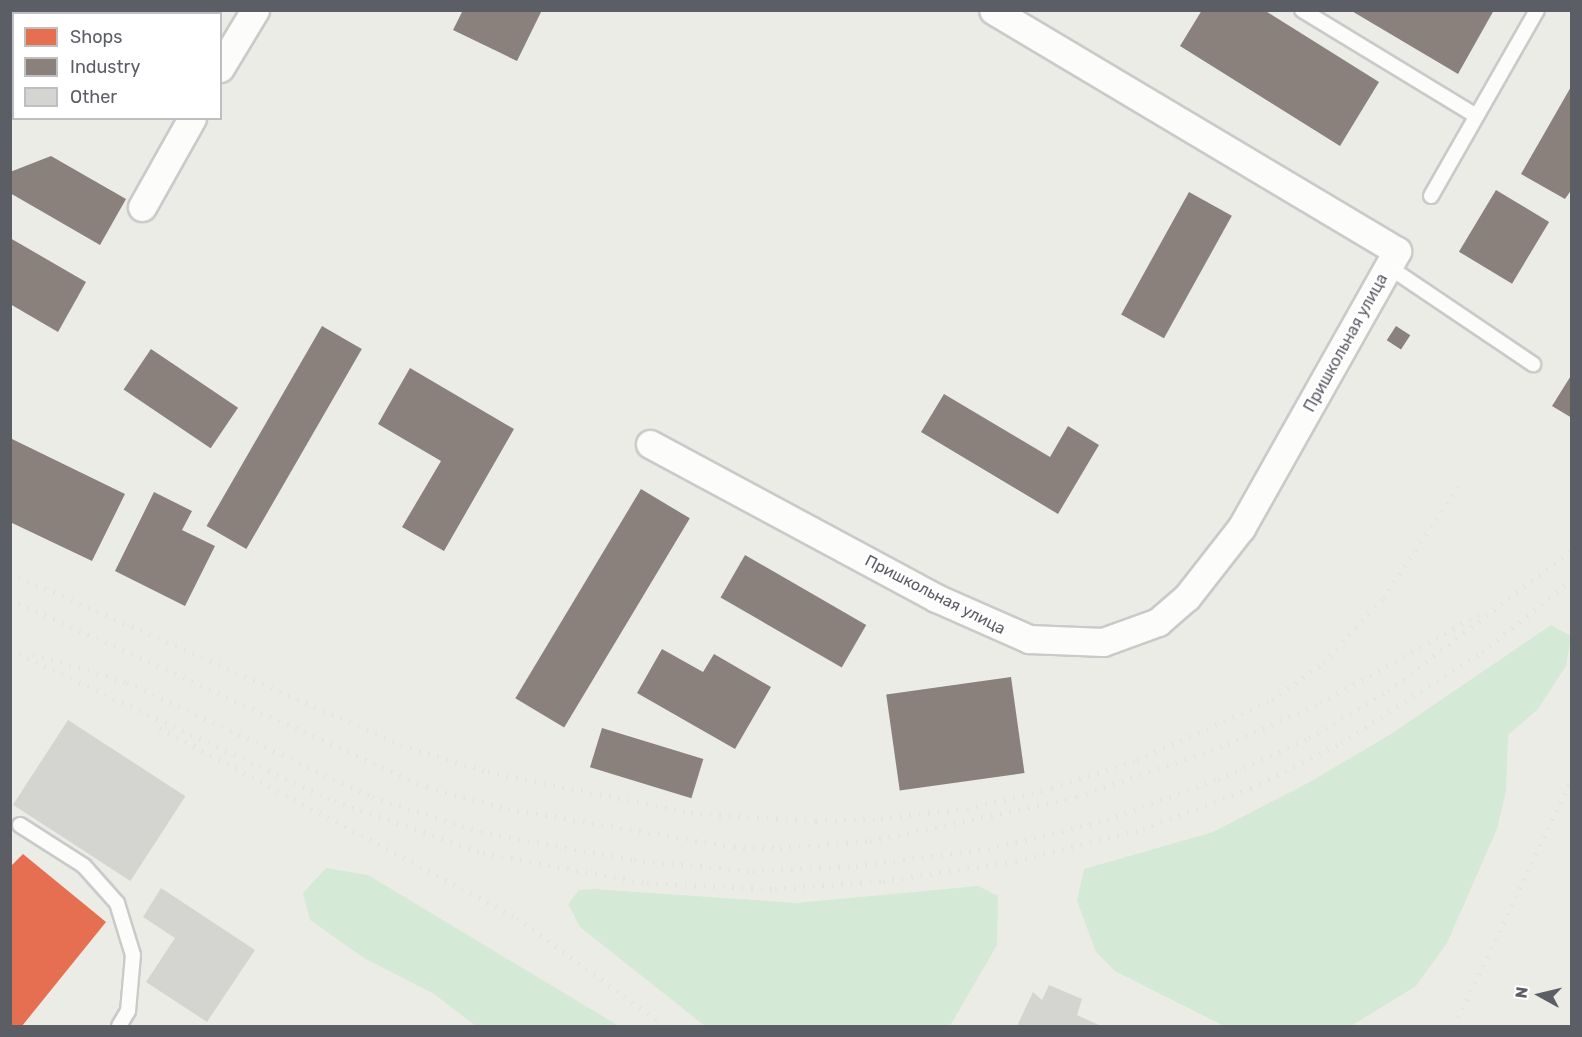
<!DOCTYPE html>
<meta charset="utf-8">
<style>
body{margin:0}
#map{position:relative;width:1582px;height:1037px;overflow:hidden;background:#ecece7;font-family:Rubik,sans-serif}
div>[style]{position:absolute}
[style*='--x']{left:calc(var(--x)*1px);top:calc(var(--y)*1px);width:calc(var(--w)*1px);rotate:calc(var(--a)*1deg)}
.green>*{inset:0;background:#d4e9d6}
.shops>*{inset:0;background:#e76f51}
.industry>*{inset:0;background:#8a817c;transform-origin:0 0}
.building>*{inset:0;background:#d4d4d1;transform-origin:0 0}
.roads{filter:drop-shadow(2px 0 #c9cac9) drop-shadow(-2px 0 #c9cac9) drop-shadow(0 2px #c9cac9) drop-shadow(0 -2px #c9cac9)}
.service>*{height:14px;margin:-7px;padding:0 7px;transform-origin:7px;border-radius:7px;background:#fcfcfb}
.minor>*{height:27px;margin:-13.5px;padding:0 13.5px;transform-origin:13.5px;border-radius:13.5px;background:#fcfcfb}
.rail>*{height:4.5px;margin-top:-2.25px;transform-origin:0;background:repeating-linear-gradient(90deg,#e4e4e4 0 1.5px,transparent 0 9.5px)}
span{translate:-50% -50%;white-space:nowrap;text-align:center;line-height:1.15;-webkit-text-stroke:6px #fff;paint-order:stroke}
.street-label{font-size:16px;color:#5c5e65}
.frame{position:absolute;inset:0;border:12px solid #5c5e65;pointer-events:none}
.legend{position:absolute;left:12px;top:12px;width:210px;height:108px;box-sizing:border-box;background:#fff;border:2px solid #bebfc1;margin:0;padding:8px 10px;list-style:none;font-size:18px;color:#5c5e65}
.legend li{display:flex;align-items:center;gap:12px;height:30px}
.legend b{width:30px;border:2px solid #bebfc1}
.north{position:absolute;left:1510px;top:965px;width:60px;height:60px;-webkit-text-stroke:4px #fff;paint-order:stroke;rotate:278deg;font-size:16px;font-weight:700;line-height:24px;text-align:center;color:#5c5e65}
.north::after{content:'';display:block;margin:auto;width:21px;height:27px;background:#5c5e65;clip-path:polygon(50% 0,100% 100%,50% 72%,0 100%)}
</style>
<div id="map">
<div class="green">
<i style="clip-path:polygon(1551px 625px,1571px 636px,1566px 666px,1538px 709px,1508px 735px,1506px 791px,1497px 829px,1447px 943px,1416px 986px,1351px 1026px,1224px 1026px,1115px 971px,1096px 952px,1077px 901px,1084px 869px,1213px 832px,1308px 783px,1391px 734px)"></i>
<i style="clip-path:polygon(326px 868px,368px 875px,619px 1026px,476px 1026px,434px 994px,364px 958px,310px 920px,303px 893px)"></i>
<i style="clip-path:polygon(978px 886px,998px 896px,997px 945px,950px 1026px,705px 1026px,580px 927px,568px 904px,579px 890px,593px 889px,796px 903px)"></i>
</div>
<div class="shops">
<i style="clip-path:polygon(23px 854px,106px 922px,22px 1026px,10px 1026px,10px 867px)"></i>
</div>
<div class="industry">
<i style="clip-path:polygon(85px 10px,14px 14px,10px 95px,10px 12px)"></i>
<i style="clip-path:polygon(463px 10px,542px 10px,517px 61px,453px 30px)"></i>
<i style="clip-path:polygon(1202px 10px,1264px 10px,1379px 82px,1340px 146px,1180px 46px)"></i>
<i style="clip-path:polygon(1350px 10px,1494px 10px,1458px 74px)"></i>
<i style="clip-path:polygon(1572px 85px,1572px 189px,1565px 199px,1521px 174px)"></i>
<i style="clip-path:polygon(51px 156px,126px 199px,100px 245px,10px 193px,10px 172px)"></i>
<i style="left:1496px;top:190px;width:62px;height:72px;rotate:31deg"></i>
<i style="left:1189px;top:192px;width:49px;height:140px;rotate:29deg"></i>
<i style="clip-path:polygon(10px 238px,86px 282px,58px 332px,10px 304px)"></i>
<i style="left:322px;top:326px;width:46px;height:231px;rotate:30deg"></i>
<i style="left:1396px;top:326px;width:17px;height:17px;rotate:33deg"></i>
<i style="left:151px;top:349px;width:105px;height:49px;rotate:34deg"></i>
<i style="clip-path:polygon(410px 368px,514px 429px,444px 551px,402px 527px,441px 461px,378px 424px)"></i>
<i style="clip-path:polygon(1572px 374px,1572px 418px,1552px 406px)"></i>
<i style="clip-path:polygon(944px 394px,1050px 457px,1068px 426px,1099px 445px,1058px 514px,921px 432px)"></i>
<i style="clip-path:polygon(10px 438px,125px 494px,92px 561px,10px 522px)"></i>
<i style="left:641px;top:489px;width:57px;height:244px;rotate:31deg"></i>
<i style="clip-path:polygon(154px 492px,192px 511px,182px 530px,215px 546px,185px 606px,115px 571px)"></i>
<i style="left:745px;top:555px;width:140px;height:49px;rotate:30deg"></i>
<i style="clip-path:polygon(662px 649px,703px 672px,714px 654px,771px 687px,735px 749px,637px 693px)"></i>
<i style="left:1011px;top:677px;width:97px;height:126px;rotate:82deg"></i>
<i style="left:602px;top:728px;width:106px;height:41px;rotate:17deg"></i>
</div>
<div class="building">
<i style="left:68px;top:720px;width:140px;height:101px;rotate:33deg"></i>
<i style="clip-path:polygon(161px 888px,255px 950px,207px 1022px,146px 982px,175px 938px,143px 917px)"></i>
<i style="clip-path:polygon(1049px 985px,1082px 999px,1077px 1015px,1101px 1026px,1017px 1026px,1033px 992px,1042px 1000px)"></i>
</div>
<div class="roads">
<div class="service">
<i style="--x:1302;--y:10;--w:204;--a:31.3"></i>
<i style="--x:1431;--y:196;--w:214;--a:-60.3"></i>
<i style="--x:1389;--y:267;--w:174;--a:34"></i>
<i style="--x:20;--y:825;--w:76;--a:32.6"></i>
<i style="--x:84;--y:866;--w:50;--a:48.3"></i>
<i style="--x:117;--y:903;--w:54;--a:72.9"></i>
<i style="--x:133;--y:955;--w:56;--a:95.1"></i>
<i style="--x:128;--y:1011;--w:17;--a:121"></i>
</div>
<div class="minor">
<i style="--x:220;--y:68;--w:68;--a:-58.9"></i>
<i style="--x:142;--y:207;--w:102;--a:-60.7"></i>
<i style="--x:650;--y:444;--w:325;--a:28.3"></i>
<i style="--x:936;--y:598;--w:102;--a:23.8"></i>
<i style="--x:1029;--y:639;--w:74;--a:2.3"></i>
<i style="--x:1103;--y:642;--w:59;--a:-20"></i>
<i style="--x:1158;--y:622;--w:38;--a:-41"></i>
<i style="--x:1187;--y:597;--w:88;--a:-52"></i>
<i style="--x:1241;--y:528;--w:318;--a:-60.6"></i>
<i style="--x:1397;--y:251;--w:470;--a:-149.2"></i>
</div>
</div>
<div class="rail">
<i style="--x:10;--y:573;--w:427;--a:23.7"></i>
<i style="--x:401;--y:745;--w:91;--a:17.2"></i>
<i style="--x:488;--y:772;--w:207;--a:11.4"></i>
<i style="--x:691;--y:813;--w:125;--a:3.7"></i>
<i style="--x:816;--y:821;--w:65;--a:-2.6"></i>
<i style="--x:881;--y:818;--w:86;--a:-6"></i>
<i style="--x:967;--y:809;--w:88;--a:-13.9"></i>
<i style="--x:1052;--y:788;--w:89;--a:-18.2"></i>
<i style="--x:1137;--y:760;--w:148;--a:-24"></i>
<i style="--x:1272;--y:700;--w:63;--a:-36"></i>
<i style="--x:1323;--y:663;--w:88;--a:-47.3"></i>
<i style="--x:1383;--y:598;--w:140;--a:-56.1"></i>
<i style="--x:10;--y:599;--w:457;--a:24.3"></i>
<i style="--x:427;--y:787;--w:84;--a:15.2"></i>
<i style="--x:508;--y:809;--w:229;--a:9.5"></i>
<i style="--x:734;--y:847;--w:46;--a:1.2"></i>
<i style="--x:780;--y:848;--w:90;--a:-4.4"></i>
<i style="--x:870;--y:841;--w:212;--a:-12"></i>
<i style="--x:1077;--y:797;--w:160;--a:-19.3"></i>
<i style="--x:1228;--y:744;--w:101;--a:-24"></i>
<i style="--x:1320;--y:703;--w:185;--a:-29.1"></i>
<i style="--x:10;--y:650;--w:357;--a:25"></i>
<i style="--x:334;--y:801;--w:158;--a:19.2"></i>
<i style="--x:483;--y:853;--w:167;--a:10.4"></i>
<i style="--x:647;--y:883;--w:128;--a:2.7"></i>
<i style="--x:775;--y:889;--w:108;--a:-4.2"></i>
<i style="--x:883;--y:881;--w:134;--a:-8.6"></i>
<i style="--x:1016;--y:861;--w:131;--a:-14.1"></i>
<i style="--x:1143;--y:829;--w:116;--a:-20.8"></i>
<i style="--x:1251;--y:788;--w:101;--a:-26.6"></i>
<i style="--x:1341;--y:743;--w:168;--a:-32.8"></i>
<i style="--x:1482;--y:652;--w:115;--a:-38.7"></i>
<i style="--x:33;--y:654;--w:98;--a:16.6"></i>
<i style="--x:127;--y:682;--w:271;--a:25.1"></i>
<i style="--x:372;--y:797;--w:114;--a:17.8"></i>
<i style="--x:481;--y:832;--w:156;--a:10.4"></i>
<i style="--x:634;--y:860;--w:120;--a:5.3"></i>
<i style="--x:753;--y:871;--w:103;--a:-2.8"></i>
<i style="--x:856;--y:866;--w:133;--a:-7.3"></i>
<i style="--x:988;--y:849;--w:122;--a:-13.7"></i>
<i style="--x:1107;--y:820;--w:118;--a:-20.3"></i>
<i style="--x:1218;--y:779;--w:100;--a:-24.3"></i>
<i style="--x:1309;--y:738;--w:92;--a:-30.7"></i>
<i style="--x:1388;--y:691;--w:232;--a:-37.5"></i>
<i style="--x:160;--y:728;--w:404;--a:28"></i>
<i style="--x:517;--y:918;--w:183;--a:36.1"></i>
<i style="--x:1454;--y:1026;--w:274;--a:-64.5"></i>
</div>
<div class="street-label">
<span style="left:1346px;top:343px;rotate:-61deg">Пришкольная улица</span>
<span style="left:935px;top:595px;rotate:27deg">Пришкольная улица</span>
</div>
<div class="frame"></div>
<ul class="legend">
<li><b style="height:16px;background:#e76f51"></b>Shops</li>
<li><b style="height:16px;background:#8a817c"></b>Industry</li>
<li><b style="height:16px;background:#d4d4d1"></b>Other</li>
</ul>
<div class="north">N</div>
</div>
